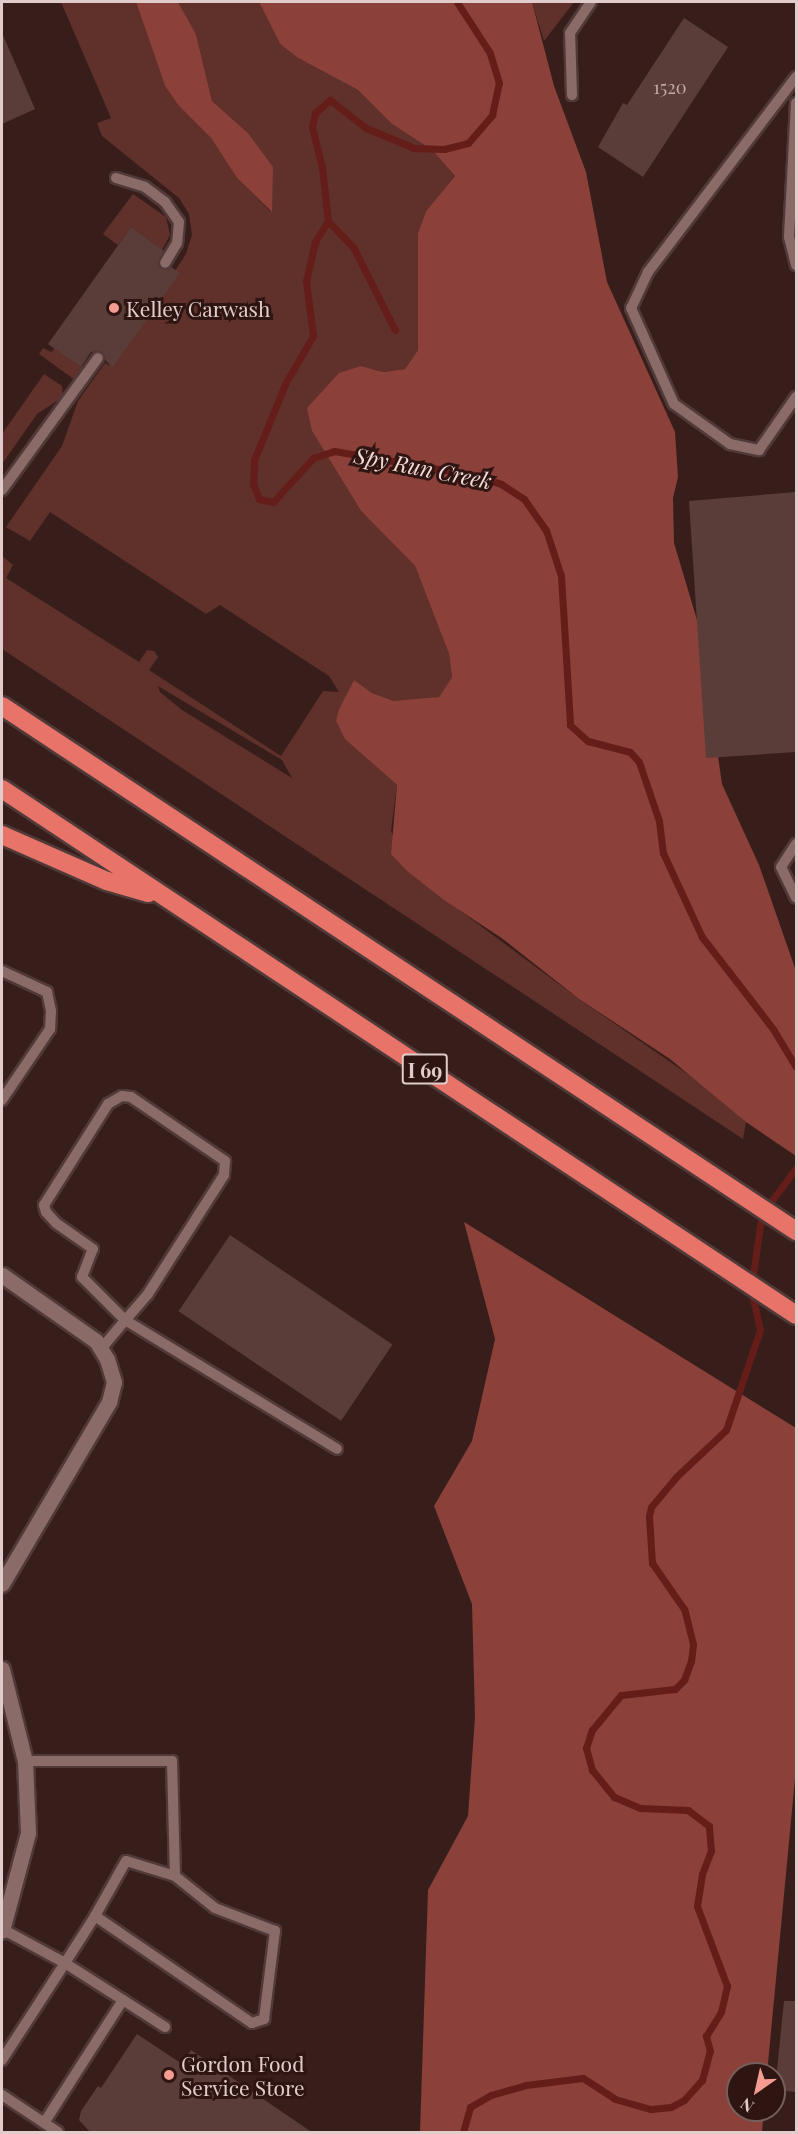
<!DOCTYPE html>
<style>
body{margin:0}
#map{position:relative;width:798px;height:2134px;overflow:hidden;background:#381e1b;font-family:"Playfair Display",serif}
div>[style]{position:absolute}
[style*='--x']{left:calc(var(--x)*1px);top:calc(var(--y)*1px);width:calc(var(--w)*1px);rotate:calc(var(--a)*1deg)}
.green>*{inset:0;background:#60302b}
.forest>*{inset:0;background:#8b4039}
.stream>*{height:7px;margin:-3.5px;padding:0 3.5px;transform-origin:3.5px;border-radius:3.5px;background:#641d19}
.building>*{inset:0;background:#5a3d39;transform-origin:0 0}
.roads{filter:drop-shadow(2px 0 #503a39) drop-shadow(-2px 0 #503a39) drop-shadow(0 2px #503a39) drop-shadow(0 -2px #503a39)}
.lane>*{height:10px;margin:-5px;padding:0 5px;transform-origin:5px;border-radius:5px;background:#8b6b67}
.street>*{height:15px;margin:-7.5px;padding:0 7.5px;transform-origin:7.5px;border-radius:7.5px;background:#8b6b67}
.highway>*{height:18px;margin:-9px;padding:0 9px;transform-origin:9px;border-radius:9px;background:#e87469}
.dots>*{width:16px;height:16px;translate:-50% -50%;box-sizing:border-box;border:3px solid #2e1512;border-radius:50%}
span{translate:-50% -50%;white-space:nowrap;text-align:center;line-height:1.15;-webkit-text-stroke:6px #2e1512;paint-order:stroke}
.number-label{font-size:18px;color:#bea9a6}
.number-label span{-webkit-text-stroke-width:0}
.shield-label span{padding:2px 4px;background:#2e1512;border:2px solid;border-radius:4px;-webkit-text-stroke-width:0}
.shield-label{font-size:20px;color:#e0cdcb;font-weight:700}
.poi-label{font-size:21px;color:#e0cdcb}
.left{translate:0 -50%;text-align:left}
.water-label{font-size:22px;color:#f1d9d6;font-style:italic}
.frame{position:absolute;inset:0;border:3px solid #e0cdcb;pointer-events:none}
.north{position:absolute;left:726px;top:2062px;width:60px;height:60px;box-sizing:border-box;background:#2e1512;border:2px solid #755f5c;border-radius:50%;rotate:214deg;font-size:16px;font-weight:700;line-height:24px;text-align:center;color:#e0cdcb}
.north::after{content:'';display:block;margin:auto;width:21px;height:27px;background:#f59c92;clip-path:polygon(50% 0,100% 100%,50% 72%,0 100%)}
</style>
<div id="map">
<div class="green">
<i style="clip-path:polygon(evenodd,61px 2px,136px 2px,165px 86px,178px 105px,211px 138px,237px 178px,271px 212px,248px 133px,212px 101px,196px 34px,178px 2px,259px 2px,280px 44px,298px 58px,358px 90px,392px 124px,432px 150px,455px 176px,426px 211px,418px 233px,418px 350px,405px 369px,383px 372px,361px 366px,312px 431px,361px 511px,415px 566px,449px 654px,452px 677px,439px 697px,417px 701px,394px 701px,372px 693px,354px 680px,339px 709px,362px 754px,397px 785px,391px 831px,407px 871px,579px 999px,708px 1088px,746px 1122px,743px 1139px,2px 649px,2px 556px,13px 565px,6px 578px,139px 662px,147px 650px,154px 651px,158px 657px,149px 670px,281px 756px,323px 691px,339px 692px,329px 676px,220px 605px,206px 614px,50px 512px,30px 541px,6px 527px,62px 446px,78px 401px,105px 363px,112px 367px,186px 254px,192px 235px,189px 214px,179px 198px,102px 136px,97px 123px,111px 118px,61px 2px,158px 686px,282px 760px,292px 778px,182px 710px,160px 692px,158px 686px)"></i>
<i style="clip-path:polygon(532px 2px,574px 2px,544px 41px)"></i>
<i style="clip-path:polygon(133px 194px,166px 217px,170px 235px,162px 250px,131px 227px,118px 245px,103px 234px)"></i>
<i style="clip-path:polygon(43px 348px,51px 352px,55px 348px,81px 367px,87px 363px,75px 380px,39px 354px)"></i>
<i style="clip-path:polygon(44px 374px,62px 386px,63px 397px,37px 414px,2px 464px,2px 434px)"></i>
</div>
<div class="forest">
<i style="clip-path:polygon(136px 2px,178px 2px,196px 34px,212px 101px,248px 133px,273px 167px,272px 212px,237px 178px,211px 138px,178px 105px,165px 86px)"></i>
<i style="clip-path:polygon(259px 2px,532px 2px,554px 86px,586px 172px,607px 282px,675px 432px,678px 477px,673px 498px,674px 543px,700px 630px,722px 784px,759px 865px,796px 971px,796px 1156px,746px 1122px,670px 1059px,579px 999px,503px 939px,444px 900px,407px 871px,391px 854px,397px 785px,345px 739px,336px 721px,339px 709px,354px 680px,372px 693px,394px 701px,439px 697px,452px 677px,449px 654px,415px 566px,361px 511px,312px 431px,307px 408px,339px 373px,361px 366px,383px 372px,405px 369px,418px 350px,418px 233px,426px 211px,455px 176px,432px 150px,392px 124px,358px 90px,298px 58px,280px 44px)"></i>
<i style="clip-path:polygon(464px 1222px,796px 1428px,796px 1768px,767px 2074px,738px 2074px,738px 2110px,764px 2110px,762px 2132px,420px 2132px,428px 1890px,468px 1816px,475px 1717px,472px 1604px,434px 1506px,472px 1441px,495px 1339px)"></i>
</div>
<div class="stream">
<i style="--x:328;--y:221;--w:25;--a:122"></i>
<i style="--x:315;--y:242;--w:40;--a:103"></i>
<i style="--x:306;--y:281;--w:55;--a:82.7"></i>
<i style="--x:313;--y:336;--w:53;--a:120.4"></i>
<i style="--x:286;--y:382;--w:84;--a:112.3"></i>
<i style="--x:254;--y:460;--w:24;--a:92"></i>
<i style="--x:253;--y:484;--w:16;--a:68"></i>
<i style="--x:259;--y:499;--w:14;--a:12"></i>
<i style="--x:273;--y:502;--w:59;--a:-47.7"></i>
<i style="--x:313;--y:458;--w:22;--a:-18"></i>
<i style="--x:334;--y:451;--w:143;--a:9.7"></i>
<i style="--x:475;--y:475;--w:28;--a:19"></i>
<i style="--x:501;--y:484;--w:27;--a:33"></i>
<i style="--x:524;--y:499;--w:38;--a:55"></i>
<i style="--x:546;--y:530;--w:48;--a:71.9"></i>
<i style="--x:561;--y:576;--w:149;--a:86.5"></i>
<i style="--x:570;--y:725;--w:24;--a:42"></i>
<i style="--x:588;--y:741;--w:43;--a:14.7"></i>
<i style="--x:630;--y:752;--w:13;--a:48"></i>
<i style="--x:639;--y:762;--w:62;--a:71.3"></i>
<i style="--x:659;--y:821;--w:32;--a:83"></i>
<i style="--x:663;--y:853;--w:93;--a:65.1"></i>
<i style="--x:702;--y:937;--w:116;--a:52.3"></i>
<i style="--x:773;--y:1029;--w:44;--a:58.8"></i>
<i style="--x:395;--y:330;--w:93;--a:-116.8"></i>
<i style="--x:353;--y:247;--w:36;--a:-134"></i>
<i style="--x:328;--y:221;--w:53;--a:-96.5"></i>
<i style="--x:322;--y:168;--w:42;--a:-103.7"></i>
<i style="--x:312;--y:127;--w:14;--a:-78"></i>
<i style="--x:315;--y:113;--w:20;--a:-41"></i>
<i style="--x:330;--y:100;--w:46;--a:37.9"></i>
<i style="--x:366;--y:128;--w:52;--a:22.6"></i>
<i style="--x:414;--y:148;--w:30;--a:2"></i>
<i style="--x:444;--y:149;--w:25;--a:-14"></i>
<i style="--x:468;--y:143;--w:37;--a:-49"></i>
<i style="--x:492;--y:115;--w:33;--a:-78"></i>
<i style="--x:499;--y:83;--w:31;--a:-107"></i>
<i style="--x:490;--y:53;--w:61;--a:-122.9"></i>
<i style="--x:463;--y:2132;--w:26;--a:-74"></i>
<i style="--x:470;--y:2107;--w:24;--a:-30"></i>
<i style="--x:491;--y:2095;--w:36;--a:-16"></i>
<i style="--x:526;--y:2085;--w:57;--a:-7"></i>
<i style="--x:583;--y:2078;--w:38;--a:33"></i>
<i style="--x:615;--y:2099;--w:37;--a:16"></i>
<i style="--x:651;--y:2109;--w:20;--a:-6"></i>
<i style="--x:671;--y:2107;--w:15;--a:-28"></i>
<i style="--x:684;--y:2100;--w:27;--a:-48"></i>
<i style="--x:702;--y:2080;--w:30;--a:-75"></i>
<i style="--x:710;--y:2051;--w:16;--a:-105"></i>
<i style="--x:706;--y:2036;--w:28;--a:-58"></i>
<i style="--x:721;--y:2012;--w:27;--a:-77"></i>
<i style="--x:727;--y:1986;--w:85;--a:-110.6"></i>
<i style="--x:697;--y:1906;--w:32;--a:-81"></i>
<i style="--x:702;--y:1874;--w:25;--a:-69"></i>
<i style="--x:711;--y:1851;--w:25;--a:-95"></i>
<i style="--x:709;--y:1826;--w:26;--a:-143"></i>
<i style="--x:688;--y:1810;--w:48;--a:-177.6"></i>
<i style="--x:640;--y:1808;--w:28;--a:-157"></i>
<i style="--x:614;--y:1797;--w:35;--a:-129"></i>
<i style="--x:592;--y:1770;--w:23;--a:-105"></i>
<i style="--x:586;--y:1748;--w:19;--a:-72"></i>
<i style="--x:592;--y:1730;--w:45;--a:-50.4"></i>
<i style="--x:621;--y:1695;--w:54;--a:-6.3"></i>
<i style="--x:675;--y:1689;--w:13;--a:-45"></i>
<i style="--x:684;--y:1680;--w:20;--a:-70"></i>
<i style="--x:691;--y:1661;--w:17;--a:-83"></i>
<i style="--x:693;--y:1644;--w:36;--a:-104"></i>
<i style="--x:684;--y:1609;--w:56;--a:-124.8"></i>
<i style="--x:652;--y:1563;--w:47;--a:-93.7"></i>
<i style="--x:649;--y:1516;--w:9;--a:-77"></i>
<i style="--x:651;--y:1507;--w:40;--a:-50"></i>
<i style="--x:677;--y:1476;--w:67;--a:-43.2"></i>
<i style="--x:726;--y:1430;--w:106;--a:-71.2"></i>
<i style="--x:760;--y:1330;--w:42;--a:-102.4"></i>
<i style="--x:751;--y:1289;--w:65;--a:-82"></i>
<i style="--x:760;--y:1225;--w:24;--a:-66"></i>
<i style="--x:770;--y:1203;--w:44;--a:-53.4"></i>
</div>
<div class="building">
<i style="clip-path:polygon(684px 18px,728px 47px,643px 177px,598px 147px,623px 103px,627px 105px)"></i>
<i style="clip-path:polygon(2px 33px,35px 109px,2px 124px)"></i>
<i style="clip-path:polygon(131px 227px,164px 251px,158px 262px,161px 269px,171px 267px,180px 273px,112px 368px,98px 351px,91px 352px,81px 367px,48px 344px)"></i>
<i style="clip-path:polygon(796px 492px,796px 752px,706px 758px,689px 501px)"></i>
<i style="left:230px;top:1235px;width:196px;height:92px;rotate:34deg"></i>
<i style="clip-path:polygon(784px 2001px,796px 2001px,796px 2092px,775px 2090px)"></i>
<i style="clip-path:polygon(137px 2034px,182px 2064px,191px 2050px,313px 2133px,91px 2133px,79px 2120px,81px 2111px,98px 2086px,101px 2088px)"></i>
</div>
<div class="roads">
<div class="lane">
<i style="--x:796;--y:77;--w:245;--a:127.2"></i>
<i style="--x:648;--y:272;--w:40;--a:115"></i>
<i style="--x:631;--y:308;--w:105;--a:65.9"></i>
<i style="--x:674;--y:404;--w:69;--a:35.5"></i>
<i style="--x:730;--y:444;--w:30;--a:12"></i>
<i style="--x:759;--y:450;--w:65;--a:-55.1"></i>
<i style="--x:572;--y:95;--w:62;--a:-91.8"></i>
<i style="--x:570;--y:33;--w:37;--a:-56"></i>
<i style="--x:796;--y:103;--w:134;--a:93"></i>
<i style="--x:789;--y:237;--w:29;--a:76"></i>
<i style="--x:116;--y:178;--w:30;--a:17"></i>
<i style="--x:145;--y:187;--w:25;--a:37"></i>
<i style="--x:165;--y:202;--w:24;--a:55"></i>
<i style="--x:179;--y:222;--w:21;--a:95"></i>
<i style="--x:177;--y:243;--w:23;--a:121"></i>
<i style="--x:2;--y:490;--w:163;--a:-54"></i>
<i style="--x:796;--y:844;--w:27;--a:123"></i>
<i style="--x:781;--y:867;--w:34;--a:64"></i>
<i style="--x:2;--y:971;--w:50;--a:25"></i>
<i style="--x:47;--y:992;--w:19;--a:78"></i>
<i style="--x:51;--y:1011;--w:18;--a:93"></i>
<i style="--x:50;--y:1029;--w:86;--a:124.1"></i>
<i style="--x:122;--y:1096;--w:9;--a:6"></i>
<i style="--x:131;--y:1097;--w:114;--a:34.2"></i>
<i style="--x:225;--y:1161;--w:14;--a:94"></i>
<i style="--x:224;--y:1175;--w:141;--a:122.6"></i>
<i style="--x:148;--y:1294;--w:35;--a:131"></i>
<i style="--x:125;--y:1320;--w:61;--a:-135"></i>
<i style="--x:82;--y:1277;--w:30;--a:-69"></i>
<i style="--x:93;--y:1249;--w:45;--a:-144.9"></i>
<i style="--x:56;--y:1223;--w:15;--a:-132"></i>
<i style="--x:46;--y:1212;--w:7;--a:-106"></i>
<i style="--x:44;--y:1205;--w:120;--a:-57.6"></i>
<i style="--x:108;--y:1104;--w:16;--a:-30"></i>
<i style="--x:101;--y:1349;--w:38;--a:-50"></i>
<i style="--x:125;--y:1320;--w:248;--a:31.3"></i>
<i style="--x:25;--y:1761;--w:147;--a:0"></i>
<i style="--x:172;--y:1761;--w:115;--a:88.5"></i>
<i style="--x:123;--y:2000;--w:50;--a:32.7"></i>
<i style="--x:2;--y:2060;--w:116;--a:-57"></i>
<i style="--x:65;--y:1963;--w:72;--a:-151.6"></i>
<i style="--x:2;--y:2095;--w:67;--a:33.5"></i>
<i style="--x:44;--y:2123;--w:146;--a:-57.3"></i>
<i style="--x:123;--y:2000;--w:69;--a:-147.5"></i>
<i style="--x:65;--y:1963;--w:56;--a:-57.4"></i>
<i style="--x:95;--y:1916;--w:190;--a:34.3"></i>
<i style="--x:252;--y:2023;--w:13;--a:-18"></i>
<i style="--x:264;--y:2019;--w:89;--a:-82.9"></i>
<i style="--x:275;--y:1931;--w:64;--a:-159"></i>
<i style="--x:215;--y:1908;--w:51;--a:-141.3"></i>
<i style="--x:175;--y:1876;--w:51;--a:-163"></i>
<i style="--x:126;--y:1861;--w:63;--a:119.4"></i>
</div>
<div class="street">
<i style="--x:2;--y:1275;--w:115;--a:35.1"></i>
<i style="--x:96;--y:1341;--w:21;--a:59"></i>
<i style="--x:107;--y:1359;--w:24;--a:73"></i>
<i style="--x:114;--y:1382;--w:21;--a:104"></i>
<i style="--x:109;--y:1402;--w:211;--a:120.5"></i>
<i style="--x:2;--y:1669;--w:95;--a:76"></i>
<i style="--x:25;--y:1761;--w:72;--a:87.6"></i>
<i style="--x:28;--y:1833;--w:101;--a:104.9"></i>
</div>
<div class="highway">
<i style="--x:2;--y:706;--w:952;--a:33.47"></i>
<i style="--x:2;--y:789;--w:952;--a:33.52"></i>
<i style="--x:2;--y:835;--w:115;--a:23.7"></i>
<i style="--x:107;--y:881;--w:43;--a:16.3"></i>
</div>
</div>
<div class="dots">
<i style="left:114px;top:308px;background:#f59c92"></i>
<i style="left:169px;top:2075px;background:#f59c92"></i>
</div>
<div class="number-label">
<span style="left:670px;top:87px">1520</span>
</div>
<div class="shield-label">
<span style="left:425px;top:1069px">I 69</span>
</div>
<div class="poi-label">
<span class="left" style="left:126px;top:308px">Kelley Carwash</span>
<span class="left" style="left:181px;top:2075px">Gordon Food<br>Service Store</span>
</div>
<div class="water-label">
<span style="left:423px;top:468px;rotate:11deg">Spy Run Creek</span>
</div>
<div class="frame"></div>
<div class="north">N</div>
</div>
